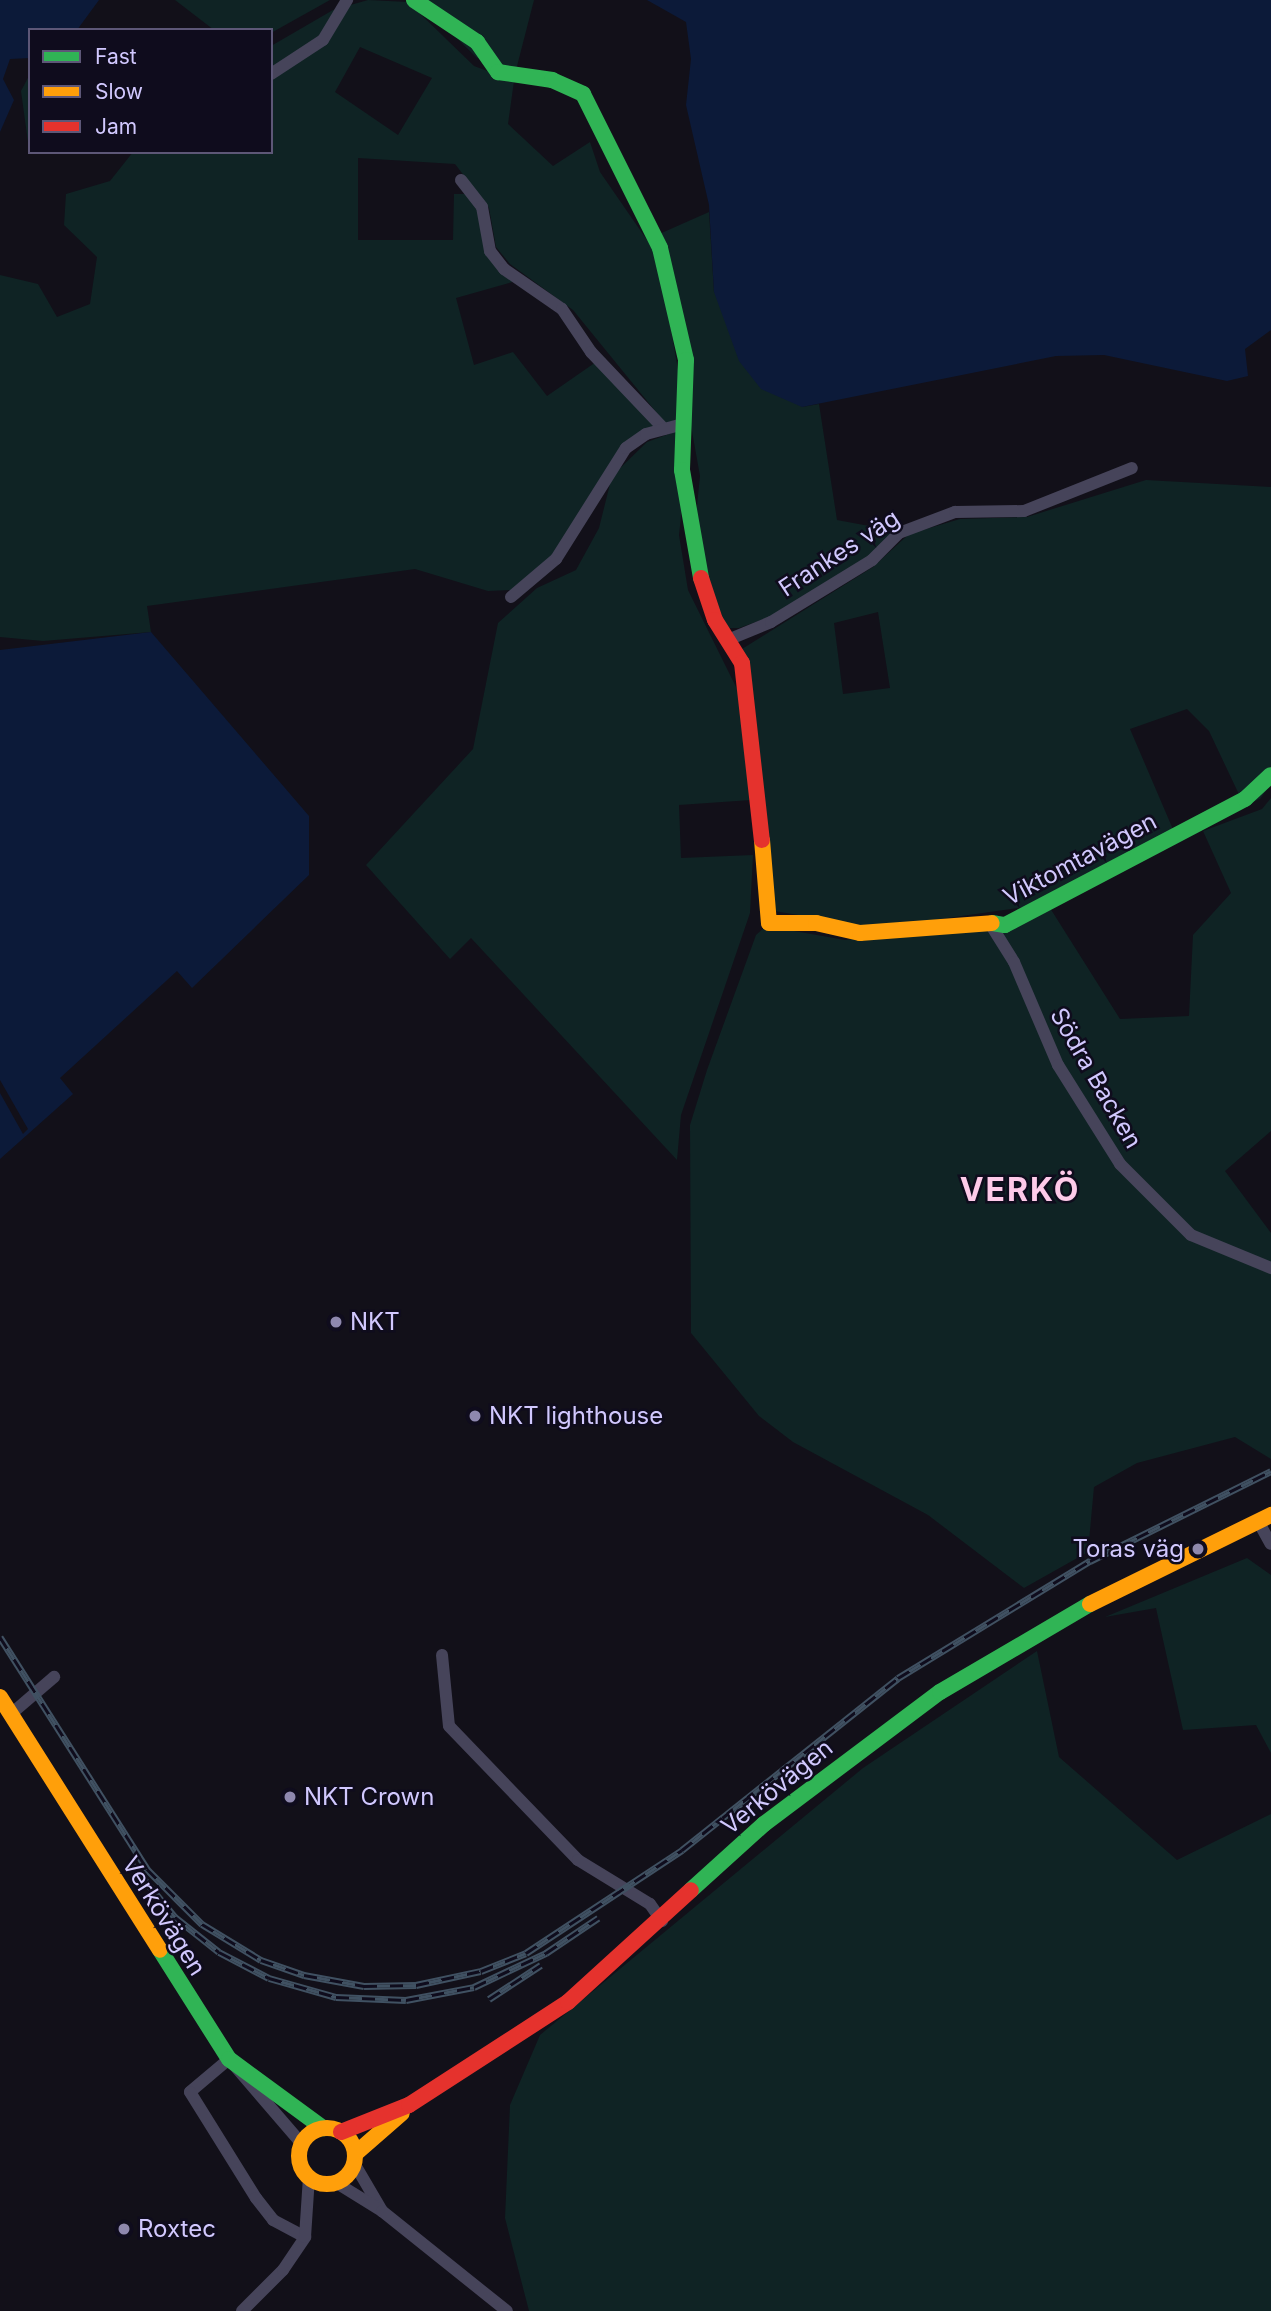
<!DOCTYPE html>
<meta charset="utf-8">
<style>
body{margin:0}
#map{position:relative;width:1271px;height:2311px;overflow:hidden;background:#121019;font-family:Inter,sans-serif}
div>[style]{position:absolute}
[style*='--x']{left:calc(var(--x)*1px);top:calc(var(--y)*1px);width:calc(var(--w)*1px);rotate:calc(var(--a)*1deg)}
.green>*{inset:0;background:#0f2324}
.water>*{inset:0;background:#0c1a39}
.pier>*{inset:0;background:#121019}
.street>*{height:12px;margin:-6px;padding:0 6px;transform-origin:6px;border-radius:6px;background:#46445a}
.fast>*{height:16px;margin:-8px;padding:0 8px;transform-origin:8px;border-radius:8px;background:#30b455}
.slow>*{height:16px;margin:-8px;padding:0 8px;transform-origin:8px;border-radius:8px;background:#ff9f0a}
.slow>.ring{margin:-8px;padding:0;box-sizing:content-box;background:none;border:16px solid #ff9f0a;border-radius:50%}
.jam>*{height:16px;margin:-8px;padding:0 8px;transform-origin:8px;border-radius:8px;background:#e5322d}
.rail>*{height:7px;margin-top:-3.5px;transform-origin:0;background:repeating-linear-gradient(90deg,#0f0c1d 0 13px,#405162 0 26px);box-sizing:border-box;border-block:2px solid #405162}
.dots>*{width:19px;height:19px;translate:-50% -50%;box-sizing:border-box;border:4px solid #0f0c1d;border-radius:50%}
span{translate:-50% -50%;white-space:nowrap;text-align:center;line-height:1.15;-webkit-text-stroke:5px #0f0c1d;paint-order:stroke}
.street-label{font-size:24px;color:#d1c8fe}
.poi-label{font-size:24px;color:#d1c8fe}
.left{translate:0 -50%;text-align:left}
.right{translate:-100% -50%;text-align:right}
.district-label{font-size:32px;color:#fecae9;font-weight:700;letter-spacing:2px}
.legend{position:absolute;left:28px;top:28px;width:245px;height:126px;box-sizing:border-box;background:#0f0c1d;border:2px solid #5d5777;margin:0;padding:9px 12px;list-style:none;font-size:21px;color:#d1c8fe}
.legend li{display:flex;align-items:center;gap:14px;height:35px}
.legend b{width:35px;border:2px solid #5d5777}
</style>
<div id="map">
<div class="green">
<i style="clip-path:polygon(175px 0,330px 0,271px 33px,214px 30px)"></i>
<i style="clip-path:polygon(evenodd,368px 0,408px 2px,474px 66px,514px 81px,508px 124px,553px 166px,590px 142px,600px 172px,658px 256px,680px 381px,680px 419px,665px 423px,573px 310px,510px 264px,496px 247px,489px 208px,455px 164px,358px 158px,358px 240px,453px 240px,454px 194px,467px 194px,477px 205px,486px 251px,516px 281px,456px 298px,474px 365px,513px 352px,547px 396px,596px 362px,656px 427px,626px 444px,553px 557px,513px 590px,488px 591px,415px 569px,147px 606px,151px 632px,43px 641px,0 637px,0 275px,38px 284px,57px 317px,90px 304px,97px 257px,64px 225px,66px 194px,110px 181px,133px 152px,271px 152px,271px 46px,333px 10px,368px 0,360px 47px,432px 78px,398px 135px,335px 92px,360px 47px)"></i>
<i style="clip-path:polygon(418px 0,534px 0,516px 70px,477px 58px)"></i>
<i style="clip-path:polygon(30px 74px,30px 142px,28px 142px,21px 91px)"></i>
<i style="clip-path:polygon(709px 212px,714px 292px,802px 407px,819px 404px,837px 520px,896px 531px,869px 557px,772px 616px,739px 628px,725px 628px,693px 545px,700px 476px,657px 235px)"></i>
<i style="clip-path:polygon(677px 431px,685px 480px,679px 535px,688px 590px,740px 695px,751px 800px,679px 805px,681px 858px,753px 855px,750px 913px,681px 1115px,677px 1160px,471px 938px,450px 959px,366px 865px,473px 749px,498px 623px,537px 588px,576px 570px,599px 528px,612px 476px,647px 442px)"></i>
<i style="clip-path:polygon(evenodd,1146px 480px,1271px 487px,1271px 784px,1260px 799px,1244px 805px,1209px 731px,1187px 709px,1130px 729px,1175px 834px,1025px 907px,877px 928px,762px 909px,742px 649px,873px 567px,909px 534px,960px 519px,1027px 517px,1146px 480px,878px 612px,890px 688px,843px 694px,834px 623px,878px 612px)"></i>
<i style="clip-path:polygon(1271px 798px,1271px 1131px,1225px 1171px,1271px 1233px,1271px 1459px,1235px 1437px,1137px 1463px,1094px 1487px,1088px 1552px,1024px 1588px,928px 1515px,793px 1442px,759px 1416px,691px 1333px,690px 1125px,707px 1070px,756px 935px,766px 926px,845px 940px,1025px 917px,1050px 908px,1120px 1019px,1189px 1016px,1193px 935px,1231px 893px,1203px 831px,1262px 809px)"></i>
<i style="clip-path:polygon(1247px 1558px,1271px 1575px,1271px 1753px,1256px 1725px,1183px 1730px,1156px 1608px,1105px 1617px)"></i>
<i style="clip-path:polygon(1037px 1651px,1059px 1757px,1177px 1860px,1271px 1814px,1271px 2311px,529px 2311px,505px 2218px,510px 2105px,540px 2035px,863px 1768px)"></i>
</div>
<div class="water">
<i style="clip-path:polygon(0 0,99px 0,77px 30px,30px 30px,30px 58px,10px 59px,3px 79px,14px 100px,0 132px)"></i>
<i style="clip-path:polygon(647px 0,1271px 0,1271px 330px,1245px 349px,1248px 376px,1227px 381px,1104px 355px,1056px 356px,802px 407px,761px 389px,739px 361px,714px 292px,709px 205px,686px 105px,691px 59px,686px 22px)"></i>
<i style="clip-path:polygon(151px 632px,309px 816px,309px 875px,192px 988px,177px 971px,60px 1078px,73px 1094px,0 1159px,0 650px)"></i>
</div>
<div class="pier">
<i style="clip-path:polygon(0 1080px,28px 1129px,23px 1134px,0 1093px)"></i>
</div>
<div class="street">
<i style="--x:271;--y:74;--w:62;--a:-33.2"></i>
<i style="--x:323;--y:40;--w:47;--a:-59"></i>
<i style="--x:461;--y:180;--w:34;--a:52"></i>
<i style="--x:482;--y:207;--w:45;--a:79.7"></i>
<i style="--x:490;--y:251;--w:23;--a:52"></i>
<i style="--x:504;--y:269;--w:70;--a:34.6"></i>
<i style="--x:562;--y:309;--w:52;--a:56"></i>
<i style="--x:591;--y:352;--w:106;--a:46.5"></i>
<i style="--x:511;--y:597;--w:59;--a:-40.2"></i>
<i style="--x:556;--y:559;--w:131;--a:-57.8"></i>
<i style="--x:626;--y:448;--w:24;--a:-35"></i>
<i style="--x:646;--y:434;--w:38;--a:-15"></i>
<i style="--x:730;--y:639;--w:44;--a:-22.5"></i>
<i style="--x:771;--y:622;--w:119;--a:-31.5"></i>
<i style="--x:872;--y:560;--w:38;--a:-45"></i>
<i style="--x:899;--y:533;--w:60;--a:-20.6"></i>
<i style="--x:955;--y:512;--w:69;--a:-0.8"></i>
<i style="--x:1024;--y:511;--w:116;--a:-21.7"></i>
<i style="--x:989;--y:922;--w:47;--a:58"></i>
<i style="--x:1014;--y:962;--w:112;--a:66.9"></i>
<i style="--x:1058;--y:1065;--w:117;--a:57.9"></i>
<i style="--x:1120;--y:1164;--w:100;--a:45"></i>
<i style="--x:1191;--y:1235;--w:87;--a:22.4"></i>
<i style="--x:1258;--y:1521;--w:26;--a:61"></i>
<i style="--x:442;--y:1655;--w:71;--a:84.4"></i>
<i style="--x:449;--y:1726;--w:186;--a:46.1"></i>
<i style="--x:578;--y:1860;--w:84;--a:31.4"></i>
<i style="--x:650;--y:1904;--w:21;--a:55"></i>
<i style="--x:11;--y:1714;--w:57;--a:-40.7"></i>
<i style="--x:302;--y:2144;--w:112;--a:-130.7"></i>
<i style="--x:229;--y:2059;--w:51;--a:139.8"></i>
<i style="--x:190;--y:2092;--w:125;--a:58.1"></i>
<i style="--x:256;--y:2198;--w:28;--a:52"></i>
<i style="--x:273;--y:2220;--w:36;--a:28"></i>
<i style="--x:354;--y:2163;--w:56;--a:59.7"></i>
<i style="--x:335;--y:2182;--w:55;--a:31.7"></i>
<i style="--x:382;--y:2211;--w:160;--a:38.7"></i>
<i style="--x:242;--y:2311;--w:58;--a:-45"></i>
<i style="--x:283;--y:2270;--w:40;--a:-56"></i>
<i style="--x:305;--y:2237;--w:61;--a:-86.2"></i>
</div>
<div class="fast">
<i style="--x:414;--y:0;--w:76;--a:33.7"></i>
<i style="--x:477;--y:42;--w:37;--a:55"></i>
<i style="--x:498;--y:72;--w:55;--a:8.4"></i>
<i style="--x:552;--y:80;--w:34;--a:24"></i>
<i style="--x:583;--y:94;--w:172;--a:63.4"></i>
<i style="--x:660;--y:248;--w:115;--a:76.9"></i>
<i style="--x:686;--y:360;--w:110;--a:92.1"></i>
<i style="--x:682;--y:470;--w:110;--a:80"></i>
<i style="--x:992;--y:923;--w:13;--a:9"></i>
<i style="--x:1005;--y:925;--w:271;--a:-27.7"></i>
<i style="--x:1245;--y:799;--w:35;--a:-43"></i>
<i style="--x:691;--y:1890;--w:98;--a:-42.1"></i>
<i style="--x:764;--y:1824;--w:220;--a:-36.9"></i>
<i style="--x:940;--y:1692;--w:174;--a:-30.4"></i>
<i style="--x:160;--y:1950;--w:129;--a:57.7"></i>
<i style="--x:229;--y:2059;--w:117;--a:36.3"></i>
</div>
<div class="slow">
<i style="--x:762;--y:840;--w:83;--a:85.2"></i>
<i style="--x:769;--y:923;--w:47;--a:0"></i>
<i style="--x:816;--y:923;--w:45;--a:12.8"></i>
<i style="--x:860;--y:933;--w:132;--a:-4.3"></i>
<i style="--x:1090;--y:1604;--w:202;--a:-26.2"></i>
<i style="--x:0;--y:1697;--w:299;--a:57.7"></i>
<i class="ring" style="left:299px;top:2128px;width:40px;height:40px"></i>
<i style="--x:355;--y:2154;--w:62;--a:-41.1"></i>
</div>
<div class="jam">
<i style="--x:701;--y:578;--w:44;--a:71.6"></i>
<i style="--x:715;--y:620;--w:51;--a:57.9"></i>
<i style="--x:742;--y:663;--w:178;--a:83.6"></i>
<i style="--x:341;--y:2132;--w:73;--a:-21.7"></i>
<i style="--x:409;--y:2105;--w:189;--a:-32.9"></i>
<i style="--x:568;--y:2002;--w:166;--a:-42.3"></i>
</div>
<div class="rail">
<i style="--x:0;--y:1637;--w:275;--a:57.6"></i>
<i style="--x:147;--y:1869;--w:78;--a:45"></i>
<i style="--x:202;--y:1924;--w:69;--a:31.4"></i>
<i style="--x:261;--y:1960;--w:46;--a:19.2"></i>
<i style="--x:304;--y:1975;--w:61;--a:10.4"></i>
<i style="--x:364;--y:1986;--w:52;--a:-1.1"></i>
<i style="--x:416;--y:1985;--w:66;--a:-12.2"></i>
<i style="--x:481;--y:1971;--w:48;--a:-21.8"></i>
<i style="--x:526;--y:1953;--w:187;--a:-33.4"></i>
<i style="--x:682;--y:1850;--w:276;--a:-38.5"></i>
<i style="--x:898;--y:1678;--w:225;--a:-31.4"></i>
<i style="--x:1090;--y:1561;--w:202;--a:-26.4"></i>
<i style="--x:130;--y:1862;--w:71;--a:50.7"></i>
<i style="--x:175;--y:1917;--w:56;--a:38.5"></i>
<i style="--x:219;--y:1952;--w:56;--a:27.5"></i>
<i style="--x:269;--y:1978;--w:70;--a:15.8"></i>
<i style="--x:336;--y:1997;--w:70;--a:2.5"></i>
<i style="--x:406;--y:2000;--w:69;--a:-10.8"></i>
<i style="--x:474;--y:1987;--w:80;--a:-25.3"></i>
<i style="--x:546;--y:1953;--w:63;--a:-33.9"></i>
<i style="--x:489;--y:1999;--w:62;--a:-33.2"></i>
</div>
<div class="dots">
<i style="left:336px;top:1322px;background:#8e88ae"></i>
<i style="left:475px;top:1416px;background:#8e88ae"></i>
<i style="left:1198px;top:1549px;background:#8e88ae"></i>
<i style="left:290px;top:1797px;background:#8e88ae"></i>
<i style="left:124px;top:2229px;background:#8e88ae"></i>
</div>
<div class="street-label">
<span style="left:839px;top:553px;rotate:-33deg">Frankes väg</span>
<span style="left:1080px;top:859px;rotate:-28deg">Viktomtavägen</span>
<span style="left:1096px;top:1078px;rotate:60deg">Södra Backen</span>
<span style="left:777px;top:1787px;rotate:-39deg">Verkövägen</span>
<span style="left:164px;top:1916px;rotate:58deg">Verkövägen</span>
</div>
<div class="poi-label">
<span class="left" style="left:350px;top:1322px">NKT</span>
<span class="left" style="left:489px;top:1416px">NKT lighthouse</span>
<span class="right" style="left:1184px;top:1549px">Toras väg</span>
<span class="left" style="left:304px;top:1797px">NKT Crown</span>
<span class="left" style="left:138px;top:2229px">Roxtec</span>
</div>
<div class="district-label">
<span style="left:1020px;top:1190px">VERKÖ</span>
</div>
<ul class="legend">
<li><b style="height:9px;background:#30b455"></b>Fast</li>
<li><b style="height:9px;background:#ff9f0a"></b>Slow</li>
<li><b style="height:9px;background:#e5322d"></b>Jam</li>
</ul>
</div>
